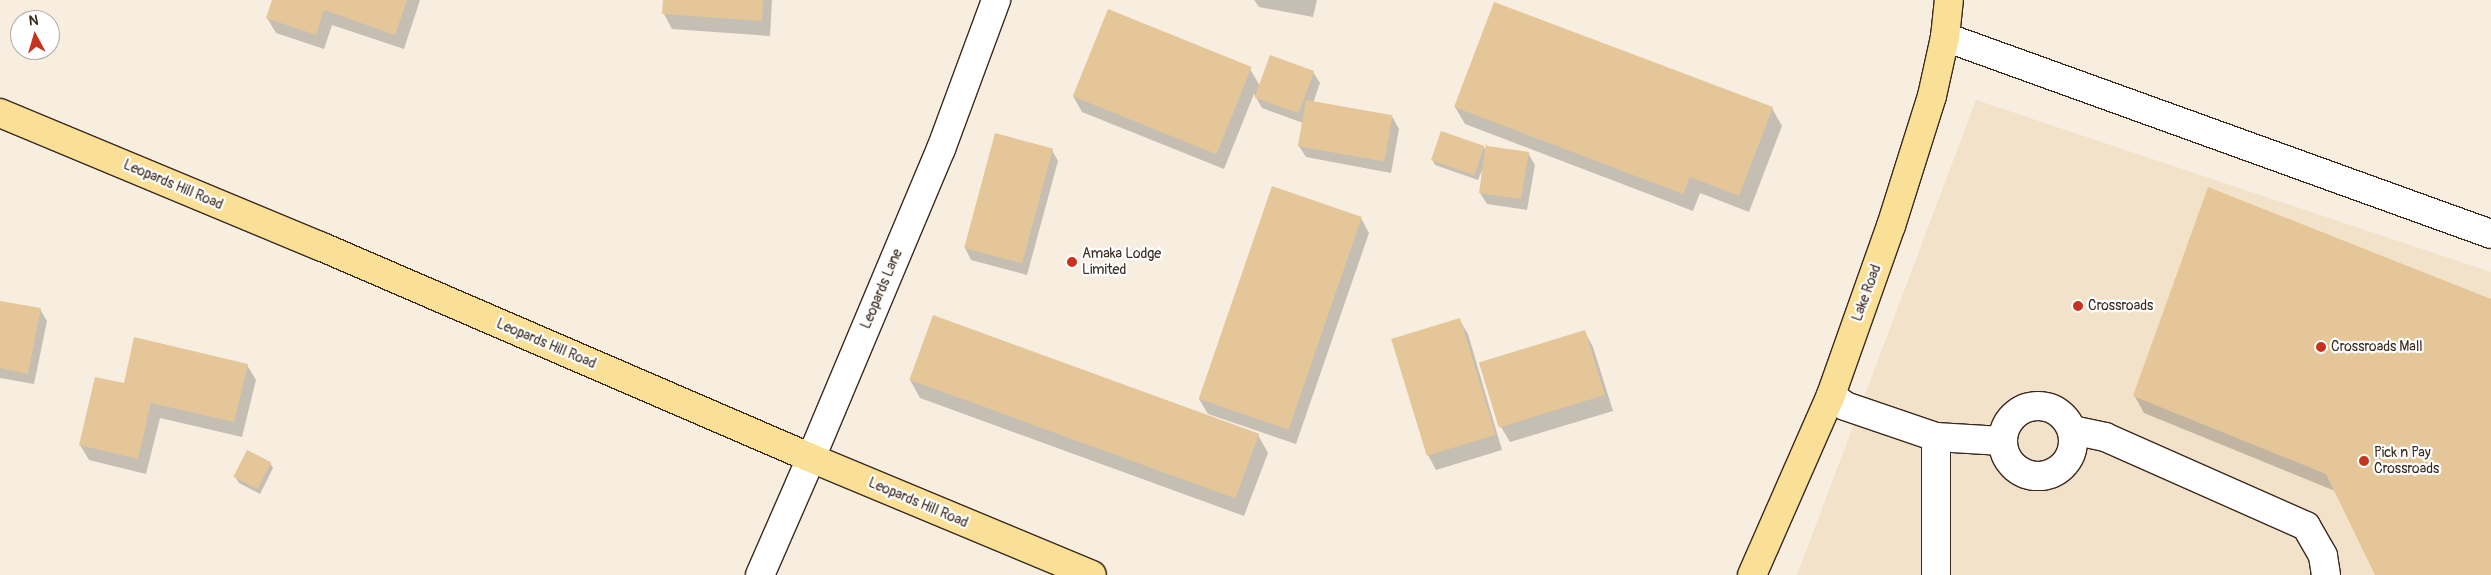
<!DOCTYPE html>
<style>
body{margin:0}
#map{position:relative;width:2491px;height:575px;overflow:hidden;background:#f7eee0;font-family:Pangolin,sans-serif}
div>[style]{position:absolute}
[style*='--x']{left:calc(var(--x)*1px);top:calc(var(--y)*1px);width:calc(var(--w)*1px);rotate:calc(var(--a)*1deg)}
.built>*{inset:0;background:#f2e2ca}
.shadow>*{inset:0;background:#0003}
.building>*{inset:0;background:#e5c698;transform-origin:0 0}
.roads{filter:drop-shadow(1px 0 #3b2a1e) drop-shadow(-1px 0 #3b2a1e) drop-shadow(0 1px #3b2a1e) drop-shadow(0 -1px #3b2a1e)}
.minor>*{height:28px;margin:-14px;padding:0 14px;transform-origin:14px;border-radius:14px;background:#fff}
.minor>.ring{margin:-14px;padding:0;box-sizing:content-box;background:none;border:28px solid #fff;border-radius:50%}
.major>*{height:28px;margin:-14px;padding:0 14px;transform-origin:14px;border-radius:14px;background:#fadf96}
.dots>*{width:14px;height:14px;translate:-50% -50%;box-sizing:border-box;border:2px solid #fff;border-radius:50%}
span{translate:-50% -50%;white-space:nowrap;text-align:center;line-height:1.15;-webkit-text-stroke:4.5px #fff;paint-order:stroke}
.street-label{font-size:14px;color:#3b2a1e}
.poi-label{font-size:14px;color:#3b2a1e}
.left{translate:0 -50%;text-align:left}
.north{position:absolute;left:10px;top:10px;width:50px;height:50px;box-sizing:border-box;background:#fff;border:1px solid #b1aaa5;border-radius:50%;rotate:354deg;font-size:14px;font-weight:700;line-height:20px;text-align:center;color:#3b2a1e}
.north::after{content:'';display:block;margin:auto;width:18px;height:22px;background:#c8321e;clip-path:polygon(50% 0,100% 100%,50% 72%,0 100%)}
</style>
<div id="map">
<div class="built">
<i style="clip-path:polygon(1976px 100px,2491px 272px,2491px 575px,1797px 575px)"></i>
</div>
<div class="shadow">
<i style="clip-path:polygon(273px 0,420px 0,404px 49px,332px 25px,324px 49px,276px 33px,267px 18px)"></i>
<i style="clip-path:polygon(665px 0,772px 0,770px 36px,672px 29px,664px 14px)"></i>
<i style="clip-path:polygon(1254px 0,1317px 0,1313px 17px,1259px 7px)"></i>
<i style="clip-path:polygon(1250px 69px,1260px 86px,1313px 72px,1320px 83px,1313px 103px,1393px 118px,1399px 129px,1391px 173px,1306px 157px,1299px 146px,1303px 123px,1262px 108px,1254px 94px,1224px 169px,1082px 112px,1073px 96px)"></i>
<i style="clip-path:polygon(1455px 107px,1772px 108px,1782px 126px,1749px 212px,1700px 193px,1693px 211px,1465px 124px)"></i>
<i style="clip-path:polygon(1484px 147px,1486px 151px,1528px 153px,1535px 165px,1527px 210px,1487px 204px,1480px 193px,1483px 168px,1478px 180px,1435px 165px,1432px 159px)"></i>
<i style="clip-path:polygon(1052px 150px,1058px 161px,1027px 275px,971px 260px,965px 248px)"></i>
<i style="clip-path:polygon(1361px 218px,1369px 233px,1296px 444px,1208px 414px,1199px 399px)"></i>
<i style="clip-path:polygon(2491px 300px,2491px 575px,2376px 575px,2335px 491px,2144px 413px,2134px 395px)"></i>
<i style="clip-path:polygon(0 302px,40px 309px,47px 321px,34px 384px,0 378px)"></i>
<i style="clip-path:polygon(1459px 319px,1468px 334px,1502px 450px,1436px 470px,1428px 455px)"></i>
<i style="clip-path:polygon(1585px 332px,1593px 347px,1613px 411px,1510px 442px,1501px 427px)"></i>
<i style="clip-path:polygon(247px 365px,256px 380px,242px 437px,160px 418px,146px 474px,89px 460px,80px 445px,96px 378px,125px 384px)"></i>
<i style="clip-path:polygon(910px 380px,1258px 435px,1268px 453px,1244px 516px,920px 398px)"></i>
<i style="clip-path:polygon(270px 463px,273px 468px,260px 494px,239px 483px,235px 477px)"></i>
</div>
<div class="building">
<i style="clip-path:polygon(272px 0,407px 0,395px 35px,324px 10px,316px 35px,266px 18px)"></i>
<i style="clip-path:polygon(663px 0,763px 0,762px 21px,662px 14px)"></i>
<i style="clip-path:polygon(1494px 2px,1773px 107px,1739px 196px,1690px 177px,1683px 194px,1454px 107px)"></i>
<i style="left:1108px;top:9px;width:155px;height:94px;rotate:22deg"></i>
<i style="left:1270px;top:55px;width:47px;height:45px;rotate:20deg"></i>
<i style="left:1306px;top:100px;width:88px;height:47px;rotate:10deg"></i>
<i style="left:1441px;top:131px;width:46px;height:31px;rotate:19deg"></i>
<i style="left:995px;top:133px;width:60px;height:119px;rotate:15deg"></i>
<i style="clip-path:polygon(1486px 143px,1487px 146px,1529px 152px,1521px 199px,1479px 193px)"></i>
<i style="left:1272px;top:186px;width:95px;height:225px;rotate:19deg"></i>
<i style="clip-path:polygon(2208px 187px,2491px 299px,2491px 575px,2375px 575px,2326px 474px,2133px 396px)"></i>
<i style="clip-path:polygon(0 301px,41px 308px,28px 374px,0 368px)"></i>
<i style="left:933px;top:315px;width:347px;height:69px;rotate:20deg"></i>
<i style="left:1460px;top:318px;width:122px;height:72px;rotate:73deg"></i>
<i style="left:1585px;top:330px;width:68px;height:111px;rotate:73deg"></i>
<i style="clip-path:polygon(134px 337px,248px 364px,234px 422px,151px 403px,138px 459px,79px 445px,95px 377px,124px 383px)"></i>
<i style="left:247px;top:450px;width:27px;height:30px;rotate:27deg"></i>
</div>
<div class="roads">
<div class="minor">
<i style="--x:1945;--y:37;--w:580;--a:19.84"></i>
<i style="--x:1831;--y:395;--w:18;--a:38"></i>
<i style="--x:1845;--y:406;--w:96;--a:18.8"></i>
<i style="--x:1936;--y:437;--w:66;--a:3.5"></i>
<i class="ring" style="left:2003px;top:406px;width:42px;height:42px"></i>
<i style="--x:2072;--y:430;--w:34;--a:12"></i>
<i style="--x:2105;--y:437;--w:220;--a:23.9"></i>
<i style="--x:2306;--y:526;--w:34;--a:60"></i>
<i style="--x:2323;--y:556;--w:19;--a:81"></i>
<i style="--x:760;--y:575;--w:128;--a:-66.4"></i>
<i style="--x:811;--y:458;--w:335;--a:-67.2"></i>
<i style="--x:941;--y:149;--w:159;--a:-69.7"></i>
<i style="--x:1936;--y:575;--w:138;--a:-90"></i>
</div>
<div class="major">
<i style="--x:0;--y:113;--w:347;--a:22.6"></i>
<i style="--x:320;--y:246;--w:535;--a:23.35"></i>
<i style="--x:811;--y:458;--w:304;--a:22.6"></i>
<i style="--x:1752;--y:575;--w:197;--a:-66.3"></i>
<i style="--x:1831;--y:395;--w:179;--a:-70.5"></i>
<i style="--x:1891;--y:226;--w:136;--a:-72.5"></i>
<i style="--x:1932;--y:96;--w:60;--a:-77.6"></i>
<i style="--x:1945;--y:37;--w:37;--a:-84"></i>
</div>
</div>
<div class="dots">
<i style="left:1072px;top:262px;background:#c8321e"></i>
<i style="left:2078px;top:306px;background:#c8321e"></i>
<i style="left:2321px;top:347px;background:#c8321e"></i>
<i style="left:2364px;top:461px;background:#c8321e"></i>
</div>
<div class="street-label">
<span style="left:173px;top:185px;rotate:23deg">Leopards Hill Road</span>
<span style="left:882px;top:289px;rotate:-67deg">Leopards Lane</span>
<span style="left:1867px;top:293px;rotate:-70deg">Lake Road</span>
<span style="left:546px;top:344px;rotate:23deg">Leopards Hill Road</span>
<span style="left:918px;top:503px;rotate:23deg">Leopards Hill Road</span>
</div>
<div class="poi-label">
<span class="left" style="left:1082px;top:262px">Amaka Lodge<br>Limited</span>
<span class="left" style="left:2088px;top:306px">Crossroads</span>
<span class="left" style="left:2331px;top:347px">Crossroads Mall</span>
<span class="left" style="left:2374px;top:461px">Pick n Pay<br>Crossroads</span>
</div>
<div class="north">N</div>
</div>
